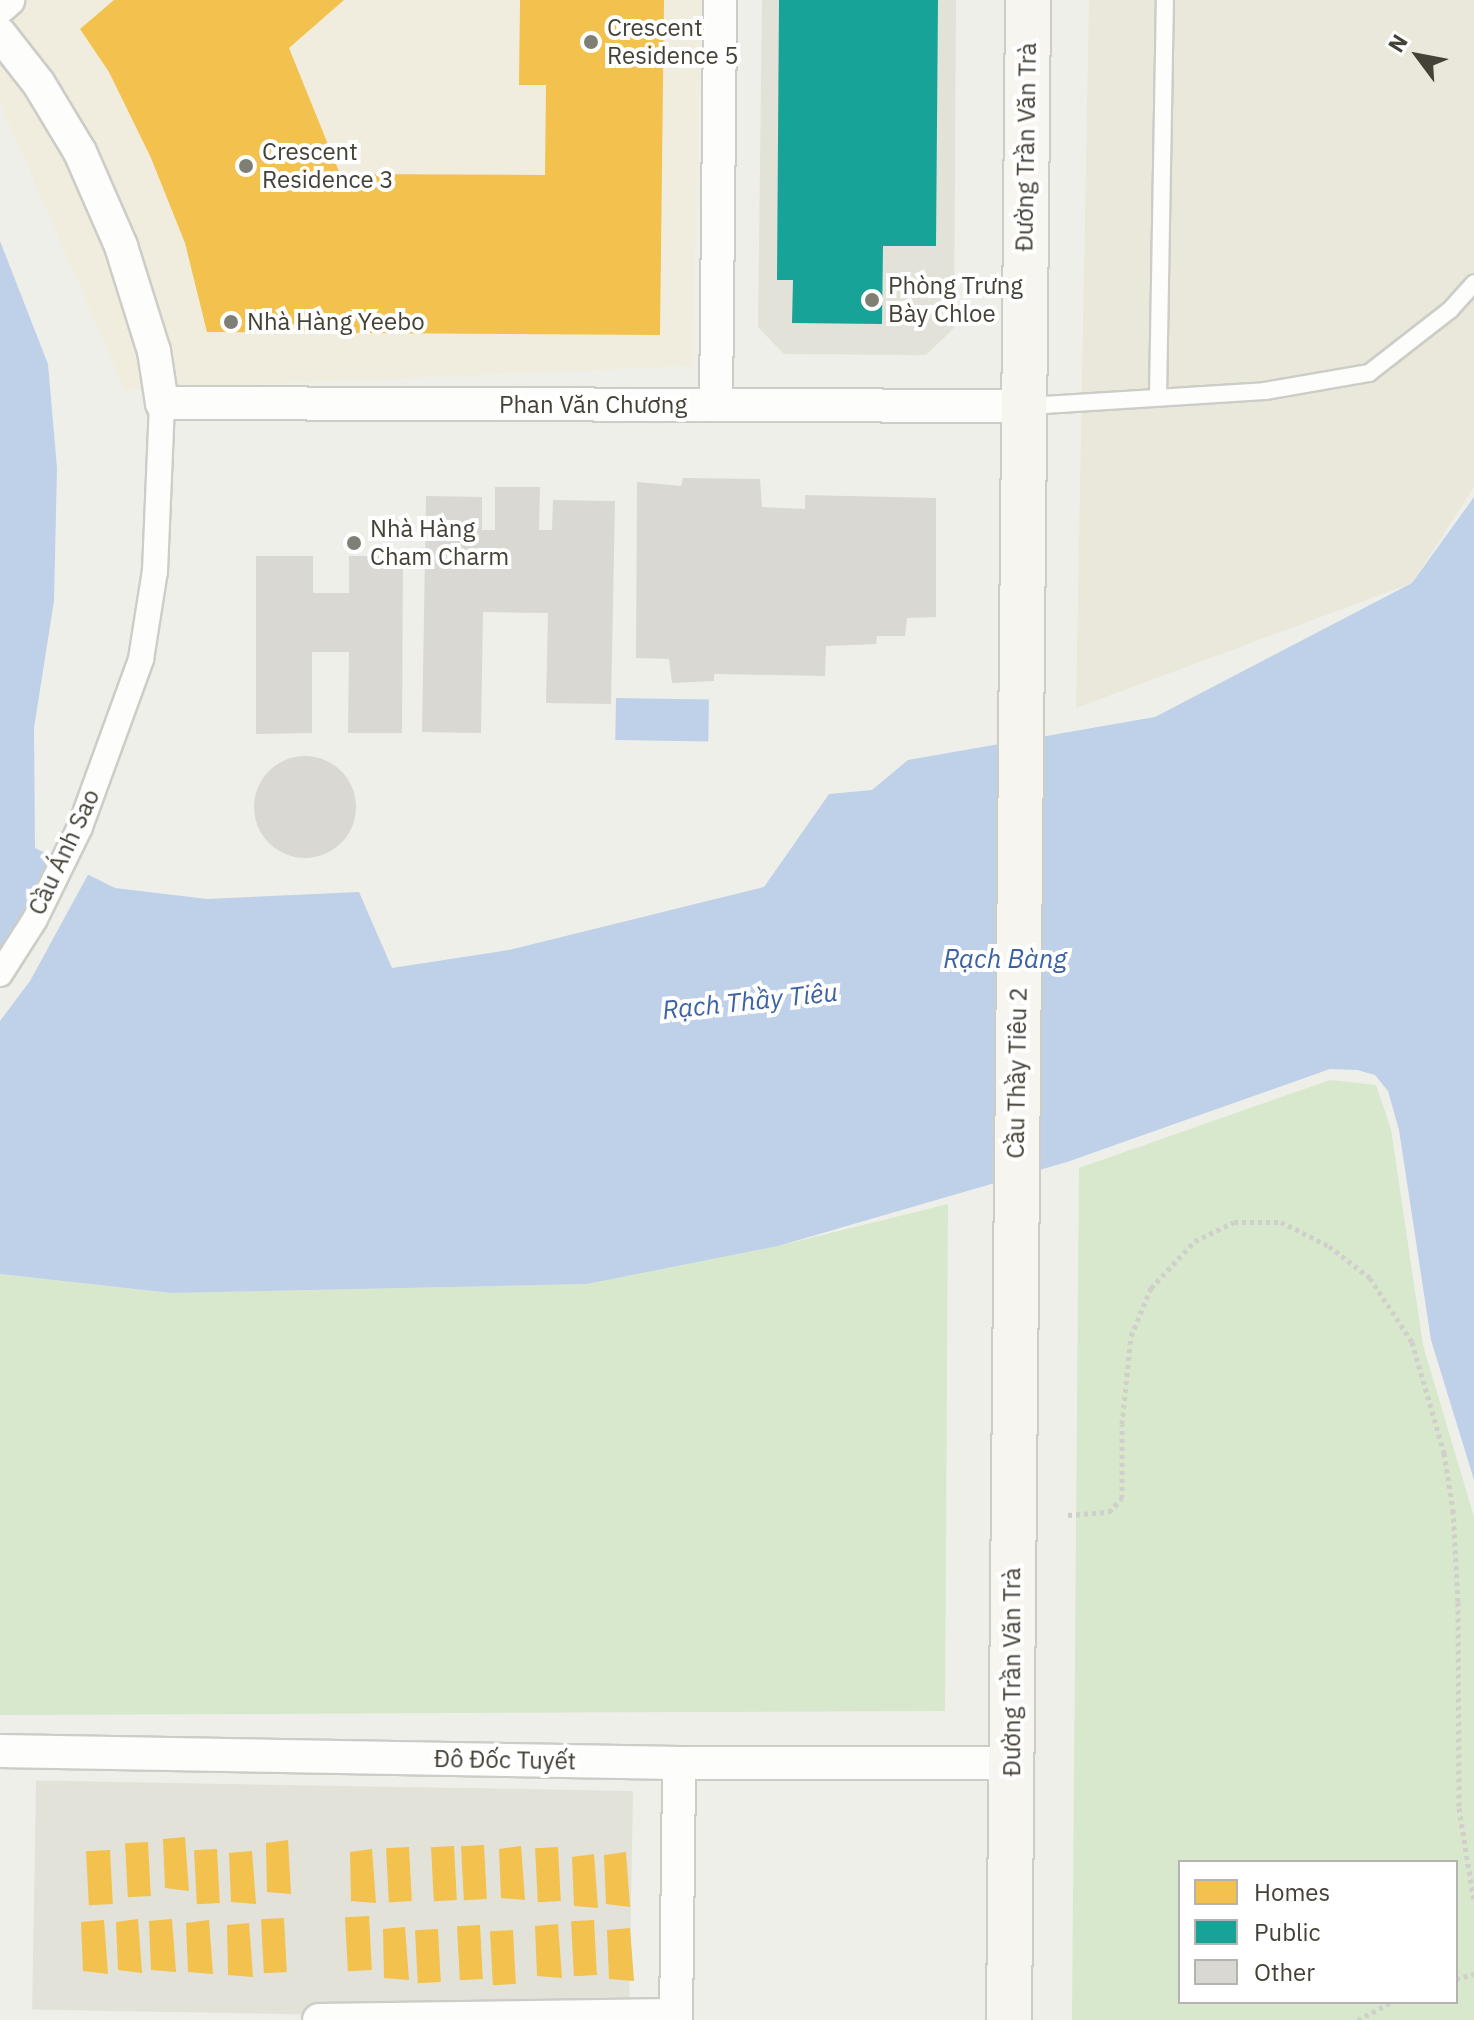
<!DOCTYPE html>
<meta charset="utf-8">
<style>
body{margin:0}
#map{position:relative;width:1474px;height:2020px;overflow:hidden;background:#efefea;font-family:"IBM Plex Sans",sans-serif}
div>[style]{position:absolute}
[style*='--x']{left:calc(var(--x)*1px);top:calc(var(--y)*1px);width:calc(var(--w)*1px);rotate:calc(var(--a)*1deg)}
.residential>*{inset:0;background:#e3e2d8;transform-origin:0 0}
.commercial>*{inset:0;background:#f1edde}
.education>*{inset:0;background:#e9e8da}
.green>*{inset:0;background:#d7e8cc}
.water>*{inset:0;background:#bfd0e9;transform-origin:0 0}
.pier>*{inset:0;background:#efefea}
.homes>*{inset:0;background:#f2c14e;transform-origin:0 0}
.public>*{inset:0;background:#17a398}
.building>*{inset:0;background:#d9d8d2}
.round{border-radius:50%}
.path>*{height:5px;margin-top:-2.5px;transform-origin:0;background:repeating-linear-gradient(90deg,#d0cfcb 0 4px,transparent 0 8px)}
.roads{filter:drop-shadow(2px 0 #cdcdc8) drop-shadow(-2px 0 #cdcdc8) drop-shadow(0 2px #cdcdc8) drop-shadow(0 -2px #cdcdc8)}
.service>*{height:16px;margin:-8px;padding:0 8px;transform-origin:8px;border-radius:8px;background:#fdfdfc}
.pedestrian>*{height:24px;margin:-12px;padding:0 12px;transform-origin:12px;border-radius:12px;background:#fdfdfc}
.minor>*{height:32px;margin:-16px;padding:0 16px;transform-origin:16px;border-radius:16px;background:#fdfdfc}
.secondary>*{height:44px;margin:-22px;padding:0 22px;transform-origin:22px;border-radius:22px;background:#f6f5ef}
.dots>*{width:22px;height:22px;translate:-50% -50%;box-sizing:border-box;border:4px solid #fff;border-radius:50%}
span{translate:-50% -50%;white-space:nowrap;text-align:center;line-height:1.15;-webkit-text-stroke:8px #fff;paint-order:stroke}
.poi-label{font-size:24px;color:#444237}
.left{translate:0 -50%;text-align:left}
.street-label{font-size:24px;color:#444237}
.water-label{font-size:26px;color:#3c62a4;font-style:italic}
.legend{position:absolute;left:1178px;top:1860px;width:280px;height:144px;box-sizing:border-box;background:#fff;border:2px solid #b4b3af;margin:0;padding:10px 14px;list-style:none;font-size:24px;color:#444237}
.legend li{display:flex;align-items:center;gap:16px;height:40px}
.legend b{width:40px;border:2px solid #b4b3af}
.north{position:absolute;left:1378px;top:16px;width:80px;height:80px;-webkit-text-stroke:6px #fff;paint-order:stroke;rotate:302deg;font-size:22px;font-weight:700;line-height:32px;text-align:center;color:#444237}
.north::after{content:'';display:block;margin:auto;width:28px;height:36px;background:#444237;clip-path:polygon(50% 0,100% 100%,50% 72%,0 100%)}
</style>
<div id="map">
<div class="residential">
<i style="clip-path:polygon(762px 0,956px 0,954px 328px,926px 355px,784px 354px,758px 327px)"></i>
<i style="left:633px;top:1791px;width:229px;height:597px;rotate:91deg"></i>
</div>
<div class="commercial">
<i style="clip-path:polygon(0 0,702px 0,692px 366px,125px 390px,0 103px)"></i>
</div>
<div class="education">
<i style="clip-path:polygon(1089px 0,1474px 0,1474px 487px,1412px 583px,1076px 708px)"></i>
</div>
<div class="green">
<i style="clip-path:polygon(evenodd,1330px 1080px,1376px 1085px,1391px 1129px,1423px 1345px,1474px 1517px,1474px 2020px,1072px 2020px,1079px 1168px,1330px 1080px,1456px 1862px,1456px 2002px,1180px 2002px,1180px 1862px,1456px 1862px)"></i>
<i style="clip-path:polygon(948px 1204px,945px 1711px,0 1715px,0 1274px,171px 1293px,587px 1284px,778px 1246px)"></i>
</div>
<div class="water">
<i style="clip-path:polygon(0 241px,48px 364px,57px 468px,54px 601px,34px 728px,35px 848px,115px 888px,207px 899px,359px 892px,392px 968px,509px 950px,764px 887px,829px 794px,872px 790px,908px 760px,1155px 717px,1412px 583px,1474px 497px,1474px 1480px,1431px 1340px,1399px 1130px,1388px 1091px,1375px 1075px,1357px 1070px,1330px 1069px,1067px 1162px,778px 1246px,587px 1284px,171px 1293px,0 1274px)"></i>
<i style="left:616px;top:698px;width:93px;height:42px;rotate:1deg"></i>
</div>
<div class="pier">
<i style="clip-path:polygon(56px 854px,90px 871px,30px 981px,0 1021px,0 960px)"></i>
</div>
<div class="homes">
<i style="clip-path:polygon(114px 0,344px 0,289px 48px,340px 174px,545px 175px,546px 85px,519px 85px,520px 0,664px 0,660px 335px,207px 332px,185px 243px,151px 158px,109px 72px,80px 29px)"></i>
<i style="clip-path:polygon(185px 1837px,189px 1891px,165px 1888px,163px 1839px)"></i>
<i style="clip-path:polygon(288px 1840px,291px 1894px,267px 1892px,266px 1843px)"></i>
<i style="left:148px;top:1842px;width:54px;height:23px;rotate:87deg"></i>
<i style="left:484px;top:1845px;width:54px;height:23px;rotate:87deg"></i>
<i style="left:454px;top:1846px;width:54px;height:23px;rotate:87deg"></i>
<i style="clip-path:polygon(521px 1846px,525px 1900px,501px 1898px,499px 1849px)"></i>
<i style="left:409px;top:1847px;width:54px;height:23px;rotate:87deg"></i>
<i style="left:558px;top:1847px;width:54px;height:23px;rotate:87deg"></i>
<i style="left:217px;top:1849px;width:54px;height:23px;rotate:87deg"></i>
<i style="clip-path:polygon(372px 1849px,376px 1903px,351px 1901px,350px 1852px)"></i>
<i style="left:110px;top:1850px;width:54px;height:24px;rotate:87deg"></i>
<i style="clip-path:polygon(252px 1851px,256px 1904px,231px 1902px,229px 1853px)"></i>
<i style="clip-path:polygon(626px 1852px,630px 1907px,606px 1904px,604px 1855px)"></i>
<i style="clip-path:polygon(594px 1854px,598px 1908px,574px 1906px,572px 1857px)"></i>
<i style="left:369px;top:1916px;width:54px;height:24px;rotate:87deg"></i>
<i style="left:284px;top:1918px;width:54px;height:23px;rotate:87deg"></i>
<i style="clip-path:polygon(138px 1919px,142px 1973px,118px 1970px,116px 1922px)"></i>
<i style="clip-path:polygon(172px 1919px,176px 1972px,151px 1970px,149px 1921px)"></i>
<i style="clip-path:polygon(104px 1920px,108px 1974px,83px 1971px,81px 1922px)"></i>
<i style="clip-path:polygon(209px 1920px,213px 1974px,188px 1972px,186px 1923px)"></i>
<i style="left:594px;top:1920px;width:55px;height:23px;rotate:87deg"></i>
<i style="clip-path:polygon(249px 1923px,253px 1977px,228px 1975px,227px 1925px)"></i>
<i style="clip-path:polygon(558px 1924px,562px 1978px,537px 1976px,535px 1926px)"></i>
<i style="left:480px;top:1925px;width:54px;height:23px;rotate:87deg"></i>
<i style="clip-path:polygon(405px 1927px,409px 1980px,384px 1978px,383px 1929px)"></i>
<i style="clip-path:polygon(630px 1928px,634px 1981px,609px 1979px,607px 1930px)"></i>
<i style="left:438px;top:1929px;width:53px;height:23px;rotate:87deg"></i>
<i style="left:513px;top:1930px;width:54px;height:23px;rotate:87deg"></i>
</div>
<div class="public">
<i style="clip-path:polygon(779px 0,938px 0,936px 246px,883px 246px,882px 324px,792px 323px,793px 280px,777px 280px)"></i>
</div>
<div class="building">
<i style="clip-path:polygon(683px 478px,760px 479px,762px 507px,805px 509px,805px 495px,936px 498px,936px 617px,907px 618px,905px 636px,877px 636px,876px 644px,826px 646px,825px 676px,714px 674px,714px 681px,672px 683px,669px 659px,636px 658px,637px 482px,681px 486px)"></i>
<i style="clip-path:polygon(495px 487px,540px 487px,539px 530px,552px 530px,553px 500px,615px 501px,611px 704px,546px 703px,548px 613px,483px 612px,481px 733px,422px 732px,426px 496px,482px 497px,482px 530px,495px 530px)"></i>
<i style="clip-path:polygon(256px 556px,313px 556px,313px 593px,349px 593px,349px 556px,403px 556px,402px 733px,348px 733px,349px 652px,312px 652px,312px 733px,256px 734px)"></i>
<i class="round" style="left:254px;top:756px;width:102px;height:102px"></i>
</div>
<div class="path">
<i style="--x:1068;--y:1515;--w:41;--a:-4.2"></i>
<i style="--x:1109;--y:1512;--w:19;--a:-47"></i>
<i style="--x:1122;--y:1498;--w:74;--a:-90"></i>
<i style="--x:1122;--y:1424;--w:88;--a:-84.2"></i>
<i style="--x:1131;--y:1336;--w:52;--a:-67.4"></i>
<i style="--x:1151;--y:1288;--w:64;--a:-46.9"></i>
<i style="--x:1195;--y:1241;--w:43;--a:-26"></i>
<i style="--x:1234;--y:1222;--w:47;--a:0"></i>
<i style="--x:1281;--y:1222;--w:54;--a:26.6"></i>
<i style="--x:1329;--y:1246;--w:52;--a:38"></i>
<i style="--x:1370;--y:1278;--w:77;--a:56.7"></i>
<i style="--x:1412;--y:1342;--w:116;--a:73.9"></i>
<i style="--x:1444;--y:1453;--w:58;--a:81"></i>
<i style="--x:1453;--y:1510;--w:92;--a:86.9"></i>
<i style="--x:1458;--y:1602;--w:206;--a:89.7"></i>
<i style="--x:1459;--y:1808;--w:95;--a:80.9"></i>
<i style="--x:1456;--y:1979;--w:19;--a:-16"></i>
<i style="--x:1358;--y:2020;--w:38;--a:-28"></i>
</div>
<div class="roads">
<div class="service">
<i style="--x:1158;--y:396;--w:396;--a:-89"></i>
<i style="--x:1028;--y:406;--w:237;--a:-3.6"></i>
<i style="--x:1265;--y:391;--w:106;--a:-9.8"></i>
<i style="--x:1369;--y:373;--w:103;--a:-37.9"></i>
<i style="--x:1450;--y:310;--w:36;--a:-48"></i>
</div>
<div class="pedestrian">
<i style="--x:0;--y:974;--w:65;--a:-57.5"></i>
<i style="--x:35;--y:919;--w:102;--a:-63.9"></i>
<i style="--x:80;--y:827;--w:179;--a:-70"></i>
<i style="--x:141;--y:659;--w:89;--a:-81"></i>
<i style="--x:155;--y:571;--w:168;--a:-87.6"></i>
</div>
<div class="minor">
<i style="--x:0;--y:7;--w:11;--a:-41"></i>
<i style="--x:0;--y:34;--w:63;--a:52"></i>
<i style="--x:39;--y:84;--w:79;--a:58.9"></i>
<i style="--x:80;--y:152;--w:103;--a:66.4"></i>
<i style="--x:121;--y:246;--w:110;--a:72.6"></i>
<i style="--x:154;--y:351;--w:53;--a:81.3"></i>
<i style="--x:162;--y:403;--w:861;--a:0.2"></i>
<i style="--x:716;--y:405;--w:405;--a:-89.4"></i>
<i style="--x:0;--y:1751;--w:679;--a:1.01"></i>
<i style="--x:679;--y:1763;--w:332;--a:0"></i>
<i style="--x:319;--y:2020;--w:357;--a:-0.8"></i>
<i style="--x:676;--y:2020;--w:257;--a:-89.3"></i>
</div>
<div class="secondary">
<i style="--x:1009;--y:2020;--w:2020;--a:-89.46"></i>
</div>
</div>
<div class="dots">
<i style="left:591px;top:42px;background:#807f76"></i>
<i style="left:246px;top:166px;background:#807f76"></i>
<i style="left:872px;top:300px;background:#807f76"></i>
<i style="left:231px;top:322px;background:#807f76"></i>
<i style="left:354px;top:543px;background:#807f76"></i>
</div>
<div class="poi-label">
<span class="left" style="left:607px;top:42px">Crescent<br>Residence 5</span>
<span class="left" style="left:262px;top:166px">Crescent<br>Residence 3</span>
<span class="left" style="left:888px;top:300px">Phòng Trưng<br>Bày Chloe</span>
<span class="left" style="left:247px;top:322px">Nhà Hàng Yeebo</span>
<span class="left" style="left:370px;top:543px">Nhà Hàng<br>Cham Charm</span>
</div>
<div class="street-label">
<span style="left:1026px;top:147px;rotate:-89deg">Đường Trần Văn Trà</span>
<span style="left:593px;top:405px">Phan Văn Chương</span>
<span style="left:64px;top:852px;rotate:-65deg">Cầu Ánh Sao</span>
<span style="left:1017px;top:1073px;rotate:-89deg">Cầu Thầy Tiêu 2</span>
<span style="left:1012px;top:1672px;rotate:-90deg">Đường Trần Văn Trà</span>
<span style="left:505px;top:1760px;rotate:1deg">Đô Đốc Tuyết</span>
</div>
<div class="water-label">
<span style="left:1005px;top:959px">Rạch Bàng</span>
<span style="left:750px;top:1001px;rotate:-6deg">Rạch Thầy Tiêu</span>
</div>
<ul class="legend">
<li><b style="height:22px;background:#f2c14e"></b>Homes</li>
<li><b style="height:22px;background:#17a398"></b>Public</li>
<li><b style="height:22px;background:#d9d8d2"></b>Other</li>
</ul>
<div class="north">N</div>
</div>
